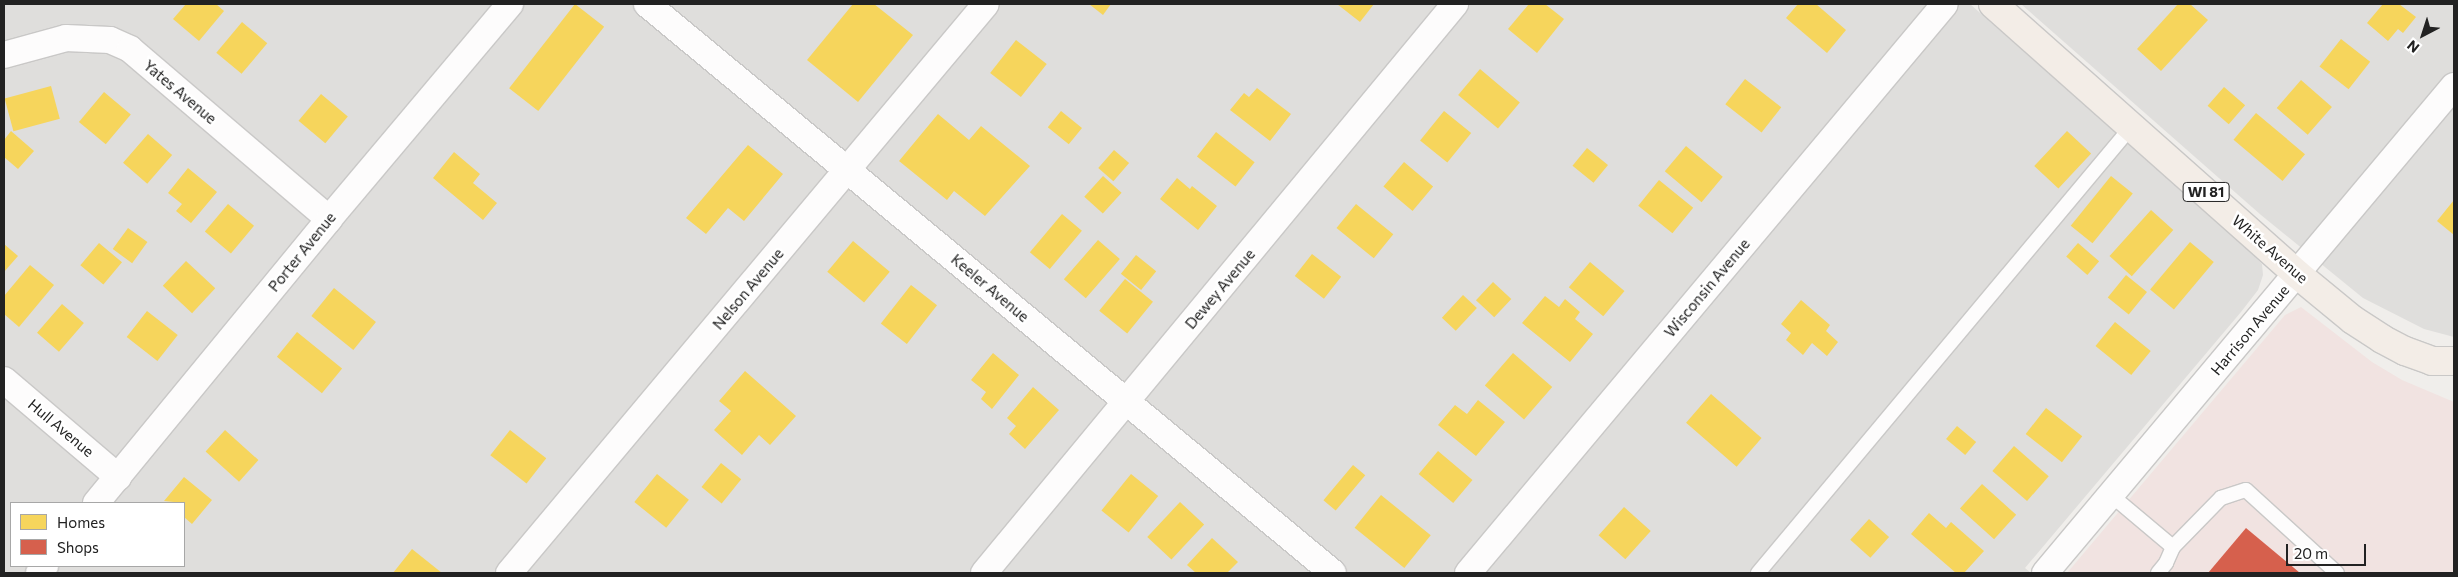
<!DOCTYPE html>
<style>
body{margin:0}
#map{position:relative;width:2458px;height:577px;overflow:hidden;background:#f0eeeb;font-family:Commissioner,sans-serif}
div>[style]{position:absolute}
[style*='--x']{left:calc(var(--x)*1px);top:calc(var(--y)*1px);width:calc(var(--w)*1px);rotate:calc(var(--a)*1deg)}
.residential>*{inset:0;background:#dfdedc}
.commercial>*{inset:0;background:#f1e3e1}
.homes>*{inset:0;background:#f6d55c;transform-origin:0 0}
.shops>*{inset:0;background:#d6604d}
.roads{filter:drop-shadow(1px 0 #c9c8c7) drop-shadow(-1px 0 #c9c8c7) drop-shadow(0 1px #c9c8c7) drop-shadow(0 -1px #c9c8c7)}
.service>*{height:14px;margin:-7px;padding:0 7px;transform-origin:7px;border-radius:7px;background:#fdfcfc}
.minor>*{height:26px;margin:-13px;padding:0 13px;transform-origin:13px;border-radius:13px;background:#fdfcfc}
.primary>*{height:28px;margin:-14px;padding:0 14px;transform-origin:14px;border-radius:14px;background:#f3ede7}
span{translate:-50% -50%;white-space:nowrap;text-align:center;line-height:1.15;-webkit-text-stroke:5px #fff;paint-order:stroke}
.shield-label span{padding:1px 4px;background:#fff;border:1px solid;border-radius:4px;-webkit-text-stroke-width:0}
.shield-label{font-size:14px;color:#222;font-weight:700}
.street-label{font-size:15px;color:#222}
.frame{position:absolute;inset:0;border:5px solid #222;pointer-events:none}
.legend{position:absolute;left:10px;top:502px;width:175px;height:65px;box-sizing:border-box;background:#fff;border:1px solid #a7a7a7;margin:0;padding:6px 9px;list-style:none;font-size:15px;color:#222}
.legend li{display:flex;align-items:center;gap:10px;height:25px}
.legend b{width:25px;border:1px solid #a7a7a7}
.north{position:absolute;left:2398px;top:10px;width:50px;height:50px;-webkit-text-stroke:4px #fff;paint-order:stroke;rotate:220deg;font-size:14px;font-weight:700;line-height:20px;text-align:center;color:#222}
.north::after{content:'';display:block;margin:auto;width:18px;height:22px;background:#222;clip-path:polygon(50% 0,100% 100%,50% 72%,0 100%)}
.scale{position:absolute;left:2286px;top:544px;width:80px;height:22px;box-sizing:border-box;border:2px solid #222;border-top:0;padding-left:6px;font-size:15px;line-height:18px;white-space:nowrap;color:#222;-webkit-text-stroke:4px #fff;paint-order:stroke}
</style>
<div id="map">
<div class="residential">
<i style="clip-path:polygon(evenodd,4px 4px,1970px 4px,2247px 248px,2262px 264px,2263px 275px,2258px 290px,2241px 312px,2025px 568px,2031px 573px,4px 573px,4px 4px,11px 503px,184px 503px,184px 566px,11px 566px,11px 503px)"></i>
<i style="clip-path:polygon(2021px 4px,2454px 4px,2454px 337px,2424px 329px,2363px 298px,2261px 215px)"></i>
</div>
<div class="commercial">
<i style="clip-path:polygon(2301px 307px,2372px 362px,2402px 380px,2454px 402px,2454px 573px,2067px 573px,2285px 315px)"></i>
</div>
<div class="homes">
<i style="clip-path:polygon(186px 4px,216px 4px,224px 11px,199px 41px,173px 19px)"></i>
<i style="left:575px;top:4px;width:37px;height:107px;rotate:38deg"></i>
<i style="clip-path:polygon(853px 4px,874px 4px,913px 35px,858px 102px,807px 60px)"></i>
<i style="clip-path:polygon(1089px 4px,1111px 4px,1103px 15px)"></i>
<i style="clip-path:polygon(1337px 4px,1374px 4px,1360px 22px)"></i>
<i style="clip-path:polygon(1529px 4px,1545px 4px,1564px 19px,1537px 53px,1508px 29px)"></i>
<i style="clip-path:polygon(1798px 4px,1816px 4px,1846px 30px,1827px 53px,1786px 18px)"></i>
<i style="clip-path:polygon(2178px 4px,2190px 4px,2208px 20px,2161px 71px,2137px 49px)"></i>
<i style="clip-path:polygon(2383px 4px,2399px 4px,2416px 17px,2403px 33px,2398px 29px,2388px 41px,2367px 23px)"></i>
<i style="left:242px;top:22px;width:33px;height:40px;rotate:40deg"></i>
<i style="left:2341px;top:39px;width:37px;height:35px;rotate:38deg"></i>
<i style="left:1016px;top:40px;width:39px;height:42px;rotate:38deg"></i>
<i style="left:1480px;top:69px;width:52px;height:34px;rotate:40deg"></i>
<i style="left:1745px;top:79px;width:46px;height:32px;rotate:38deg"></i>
<i style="left:2301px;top:80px;width:41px;height:37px;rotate:41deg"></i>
<i style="left:51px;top:86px;width:34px;height:48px;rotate:75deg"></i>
<i style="left:2224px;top:87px;width:28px;height:25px;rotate:41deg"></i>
<i style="clip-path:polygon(1257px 88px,1291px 114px,1270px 141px,1230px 110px,1244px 93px,1249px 97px)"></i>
<i style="left:104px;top:92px;width:35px;height:39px;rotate:40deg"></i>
<i style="left:321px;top:94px;width:35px;height:35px;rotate:40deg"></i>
<i style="left:1061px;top:111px;width:27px;height:21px;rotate:39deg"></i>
<i style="left:1444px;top:111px;width:35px;height:38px;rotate:39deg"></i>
<i style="left:2256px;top:113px;width:64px;height:35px;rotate:40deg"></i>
<i style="clip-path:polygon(938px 114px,969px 140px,981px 126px,1030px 166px,985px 216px,954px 191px,947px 200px,899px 161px)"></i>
<i style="clip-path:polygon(11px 131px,34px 151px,18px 169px,4px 157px,4px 140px)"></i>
<i style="left:2067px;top:131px;width:33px;height:48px;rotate:43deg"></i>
<i style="left:1216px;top:132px;width:49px;height:31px;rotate:38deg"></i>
<i style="left:148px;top:134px;width:32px;height:38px;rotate:41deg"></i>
<i style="clip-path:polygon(748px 145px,783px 174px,744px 221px,728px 208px,706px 234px,686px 218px)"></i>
<i style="left:1686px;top:146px;width:48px;height:33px;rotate:40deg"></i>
<i style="left:1587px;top:148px;width:27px;height:23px;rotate:39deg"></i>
<i style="left:1114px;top:150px;width:20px;height:24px;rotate:41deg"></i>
<i style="clip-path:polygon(454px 152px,480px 174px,473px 183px,497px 203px,483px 220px,433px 178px)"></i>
<i style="left:1404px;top:162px;width:38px;height:32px;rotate:40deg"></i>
<i style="clip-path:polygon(188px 168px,217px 192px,191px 223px,176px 211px,182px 204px,168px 193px)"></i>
<i style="left:1103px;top:176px;width:25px;height:28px;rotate:42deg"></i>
<i style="left:2111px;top:176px;width:28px;height:64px;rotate:39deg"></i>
<i style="clip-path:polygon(1177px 178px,1190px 189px,1192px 186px,1217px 206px,1198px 230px,1160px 199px)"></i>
<i style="left:1659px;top:180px;width:44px;height:33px;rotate:39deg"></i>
<i style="clip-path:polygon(2454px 200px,2454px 235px,2437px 221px)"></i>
<i style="left:228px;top:204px;width:34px;height:36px;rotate:40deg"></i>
<i style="left:1356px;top:204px;width:48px;height:31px;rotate:39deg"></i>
<i style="left:2151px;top:210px;width:30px;height:62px;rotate:42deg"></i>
<i style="left:1062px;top:214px;width:26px;height:50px;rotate:40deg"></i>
<i style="left:128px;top:228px;width:24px;height:26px;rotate:36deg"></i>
<i style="left:1098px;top:240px;width:29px;height:52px;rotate:41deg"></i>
<i style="left:853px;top:241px;width:48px;height:40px;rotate:40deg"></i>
<i style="left:2190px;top:242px;width:31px;height:62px;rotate:40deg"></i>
<i style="left:99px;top:243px;width:30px;height:29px;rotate:40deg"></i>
<i style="left:2078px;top:243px;width:28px;height:18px;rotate:41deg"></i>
<i style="clip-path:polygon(4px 244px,18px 256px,4px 272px)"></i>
<i style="left:1312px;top:254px;width:37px;height:28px;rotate:38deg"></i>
<i style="left:1136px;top:255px;width:26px;height:24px;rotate:39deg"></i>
<i style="left:186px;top:261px;width:40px;height:34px;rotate:43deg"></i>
<i style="left:1590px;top:262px;width:45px;height:33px;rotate:40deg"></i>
<i style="clip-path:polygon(30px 265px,54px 285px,19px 327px,4px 314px,4px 296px)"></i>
<i style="left:2126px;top:275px;width:27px;height:29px;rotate:39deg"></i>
<i style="left:1125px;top:279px;width:36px;height:41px;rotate:39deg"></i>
<i style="left:1493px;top:282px;width:25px;height:25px;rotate:43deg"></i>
<i style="left:911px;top:285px;width:33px;height:49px;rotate:38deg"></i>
<i style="left:334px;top:288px;width:54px;height:36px;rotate:39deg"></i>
<i style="left:1463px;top:295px;width:19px;height:31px;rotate:43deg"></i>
<i style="clip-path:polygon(1545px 296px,1559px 307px,1565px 299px,1580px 312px,1575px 319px,1593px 334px,1570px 362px,1522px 323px)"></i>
<i style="clip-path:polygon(1801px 300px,1830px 325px,1826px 331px,1838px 342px,1827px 356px,1812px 343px,1803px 355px,1786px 340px,1791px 333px,1781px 324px)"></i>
<i style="left:62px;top:304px;width:29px;height:38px;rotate:41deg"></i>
<i style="left:147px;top:311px;width:39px;height:33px;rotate:38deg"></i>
<i style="left:2115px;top:322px;width:46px;height:31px;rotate:39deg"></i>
<i style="left:297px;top:332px;width:58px;height:32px;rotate:39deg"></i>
<i style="clip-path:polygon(993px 353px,1019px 375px,992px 409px,981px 399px,986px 392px,971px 380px)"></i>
<i style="left:1513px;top:353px;width:52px;height:43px;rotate:41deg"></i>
<i style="clip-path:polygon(745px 371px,796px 416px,770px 445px,759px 435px,742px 455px,714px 430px,731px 411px,719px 401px)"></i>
<i style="clip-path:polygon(1033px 387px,1059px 410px,1025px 449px,1009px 434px,1016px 426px,1007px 418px)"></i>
<i style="left:1711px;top:394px;width:67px;height:38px;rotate:41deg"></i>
<i style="clip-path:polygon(1478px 400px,1505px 422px,1476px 456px,1438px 425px,1455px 405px,1467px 414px)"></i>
<i style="left:2046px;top:408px;width:46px;height:33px;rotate:38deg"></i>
<i style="left:1957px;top:426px;width:25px;height:17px;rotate:40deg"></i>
<i style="left:225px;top:430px;width:45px;height:29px;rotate:42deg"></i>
<i style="left:510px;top:430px;width:46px;height:32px;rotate:38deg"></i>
<i style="left:2014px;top:446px;width:46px;height:33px;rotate:41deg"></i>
<i style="left:1438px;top:451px;width:45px;height:30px;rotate:40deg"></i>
<i style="left:721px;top:463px;width:26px;height:31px;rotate:39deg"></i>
<i style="left:1353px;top:465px;width:16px;height:46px;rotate:40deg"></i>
<i style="left:657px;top:474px;width:41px;height:36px;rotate:39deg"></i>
<i style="left:1131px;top:474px;width:35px;height:47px;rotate:39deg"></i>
<i style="clip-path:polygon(184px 477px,212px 500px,192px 524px,184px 517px,184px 503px,164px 501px)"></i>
<i style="left:1982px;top:484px;width:46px;height:33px;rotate:42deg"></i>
<i style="left:1381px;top:495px;width:64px;height:42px;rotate:39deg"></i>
<i style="left:1180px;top:502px;width:33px;height:48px;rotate:43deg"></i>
<i style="left:1624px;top:507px;width:36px;height:38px;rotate:42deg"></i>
<i style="clip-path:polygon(1929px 513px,1946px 528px,1951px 522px,1984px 551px,1964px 573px,1956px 573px,1911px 534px)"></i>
<i style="left:1869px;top:519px;width:27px;height:28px;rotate:42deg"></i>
<i style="clip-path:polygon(1212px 538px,1238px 562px,1227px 573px,1196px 573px,1187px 565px)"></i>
<i style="clip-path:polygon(412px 549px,442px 573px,393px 573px)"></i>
</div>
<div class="shops">
<i style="clip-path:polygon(2246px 528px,2300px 573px,2208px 573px)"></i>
</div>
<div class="roads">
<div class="service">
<i style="--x:2111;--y:495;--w:81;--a:40"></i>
<i style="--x:1758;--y:573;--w:583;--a:-50.08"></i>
<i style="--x:2158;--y:573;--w:13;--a:-51"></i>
<i style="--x:2166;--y:563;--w:17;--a:-66"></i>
<i style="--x:2173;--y:547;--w:69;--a:-45.6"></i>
<i style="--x:2221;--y:498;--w:26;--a:-18"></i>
<i style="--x:2246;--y:490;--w:123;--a:42.4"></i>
</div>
<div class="minor">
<i style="--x:647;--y:4;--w:891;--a:39.67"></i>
<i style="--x:4;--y:55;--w:64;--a:-15.3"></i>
<i style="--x:66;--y:38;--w:44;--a:2.6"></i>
<i style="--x:110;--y:40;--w:22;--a:24"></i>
<i style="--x:130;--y:49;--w:262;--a:40.5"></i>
<i style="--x:4;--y:380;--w:150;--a:40.4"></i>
<i style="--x:96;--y:503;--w:367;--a:-50.6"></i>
<i style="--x:329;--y:219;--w:281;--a:-49.9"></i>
<i style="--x:39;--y:573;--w:9;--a:-49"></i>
<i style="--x:509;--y:573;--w:742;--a:-50.03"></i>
<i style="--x:984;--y:573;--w:739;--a:-50.38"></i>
<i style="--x:1468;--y:573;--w:742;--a:-50.03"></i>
<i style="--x:2045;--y:573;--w:636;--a:-49.98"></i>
</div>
<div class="primary">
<i style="--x:1993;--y:4;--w:407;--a:41.6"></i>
<i style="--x:2297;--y:274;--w:72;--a:39.4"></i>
<i style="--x:2353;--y:320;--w:35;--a:33"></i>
<i style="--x:2382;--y:339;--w:26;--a:28"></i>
<i style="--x:2405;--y:351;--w:29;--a:20"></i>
<i style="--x:2432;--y:361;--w:22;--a:0"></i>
</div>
</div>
<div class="shield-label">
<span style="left:2206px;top:192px">WI 81</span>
</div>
<div class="street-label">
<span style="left:180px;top:92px;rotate:40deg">Yates Avenue</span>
<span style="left:2270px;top:249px;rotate:41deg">White Avenue</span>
<span style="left:302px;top:252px;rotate:-51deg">Porter Avenue</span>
<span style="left:990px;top:288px;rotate:40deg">Keeler Avenue</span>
<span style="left:1707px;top:288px;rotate:-50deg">Wisconsin Avenue</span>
<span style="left:748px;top:289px;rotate:-50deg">Nelson Avenue</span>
<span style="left:1220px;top:289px;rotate:-50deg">Dewey Avenue</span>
<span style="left:2250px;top:330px;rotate:-50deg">Harrison Avenue</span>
<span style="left:61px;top:428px;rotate:40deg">Hull Avenue</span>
</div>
<div class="frame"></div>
<ul class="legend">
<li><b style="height:14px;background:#f6d55c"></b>Homes</li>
<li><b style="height:14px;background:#d6604d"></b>Shops</li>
</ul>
<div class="north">N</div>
<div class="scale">20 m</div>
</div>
